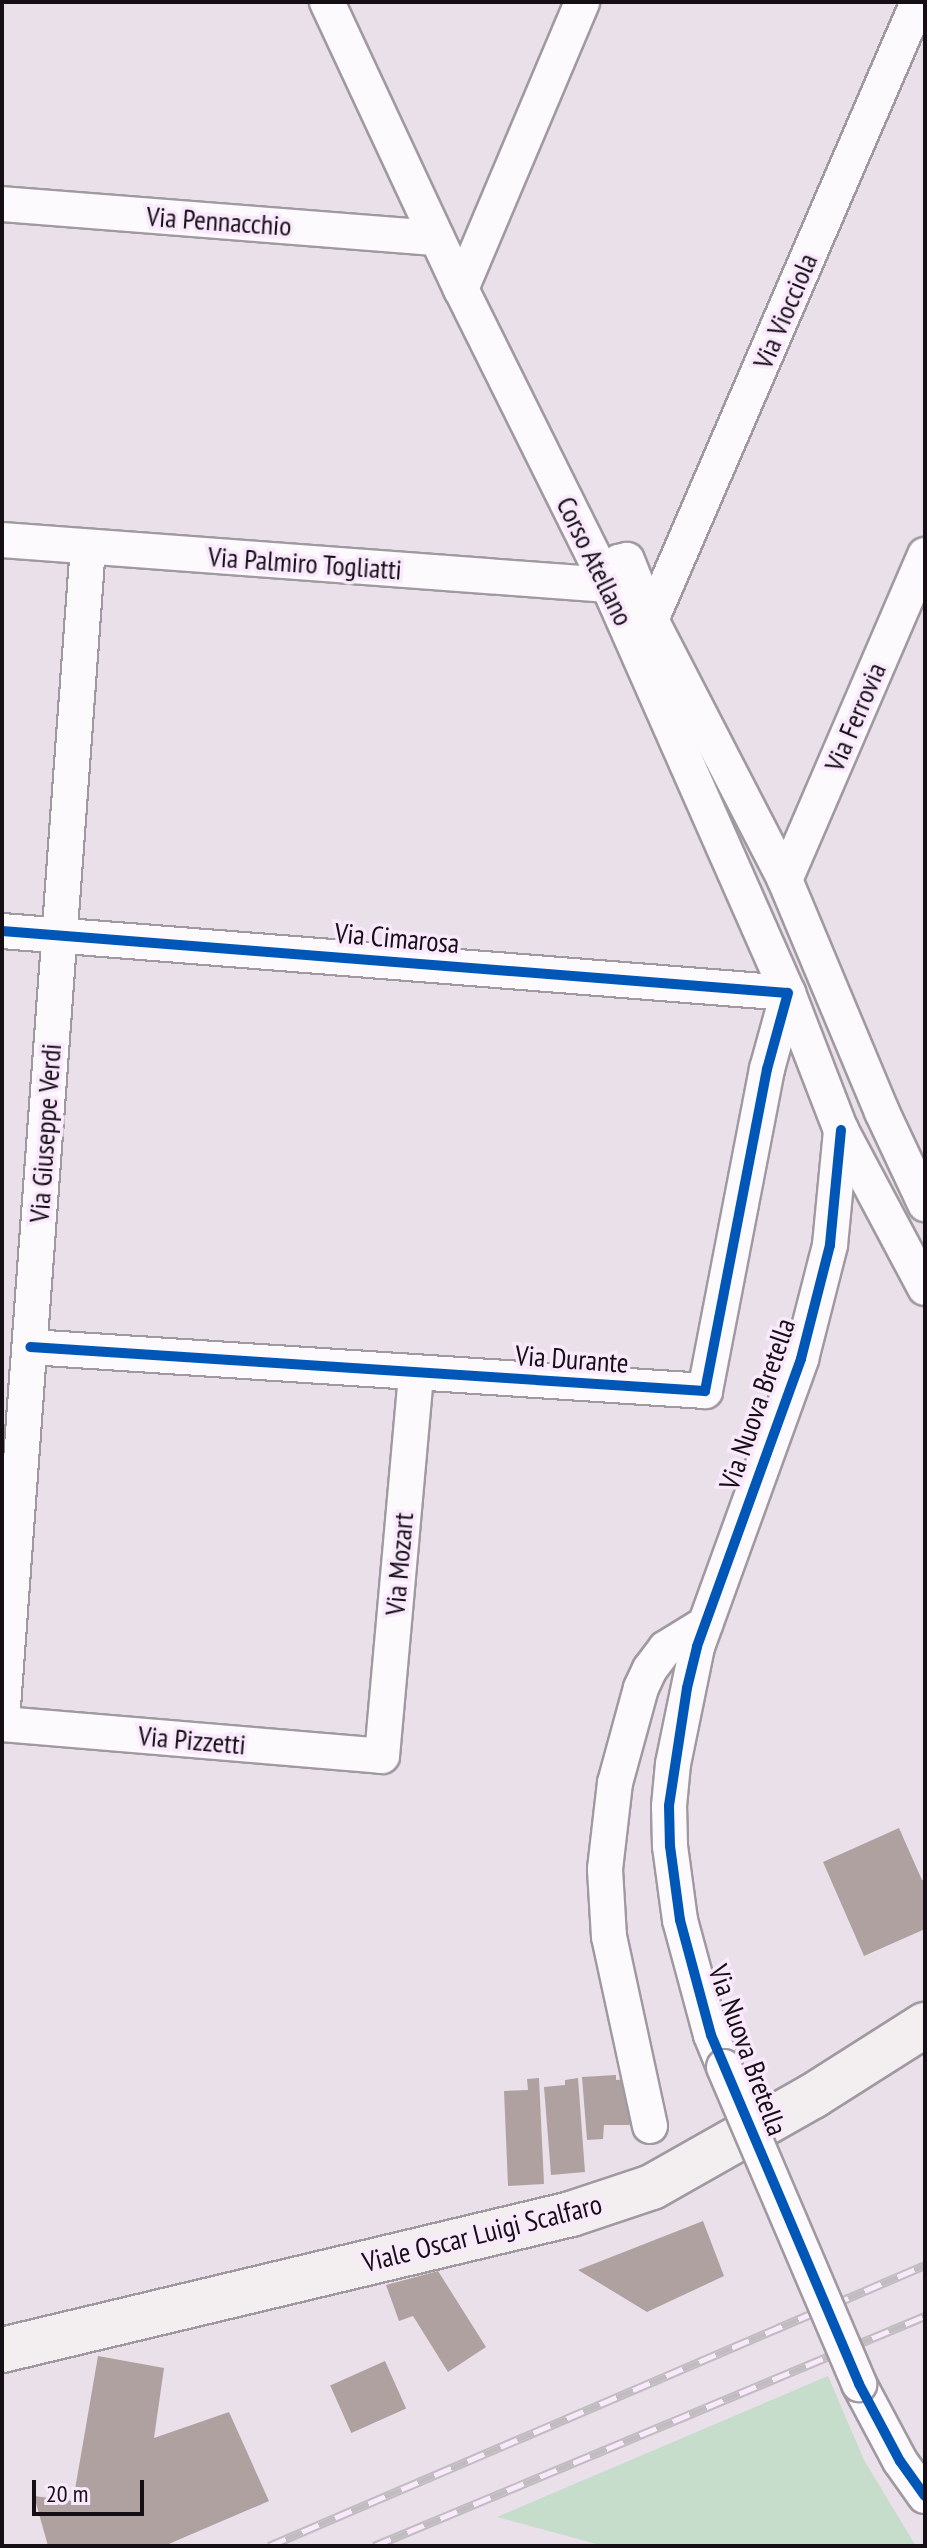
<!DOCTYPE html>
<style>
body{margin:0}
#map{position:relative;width:927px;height:2548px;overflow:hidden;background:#eae0ea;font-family:"PT Sans Narrow",sans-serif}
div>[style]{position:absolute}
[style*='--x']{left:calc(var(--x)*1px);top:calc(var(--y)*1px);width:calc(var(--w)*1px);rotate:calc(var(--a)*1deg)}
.green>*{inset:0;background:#c7ddcc}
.building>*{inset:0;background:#b0a1a1;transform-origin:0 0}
.roads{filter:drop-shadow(2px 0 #a099a1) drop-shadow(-2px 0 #a099a1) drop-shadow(0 2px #a099a1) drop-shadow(0 -2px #a099a1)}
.street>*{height:34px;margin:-17px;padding:0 17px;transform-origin:17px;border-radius:17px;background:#fcfafc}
.secondary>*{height:44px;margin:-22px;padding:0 22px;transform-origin:22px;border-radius:22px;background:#f3eff1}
.rail>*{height:9px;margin-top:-4.5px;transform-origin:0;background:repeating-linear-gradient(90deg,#fae8fd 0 18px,#c0bcc0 0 36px);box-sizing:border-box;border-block:2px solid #c0bcc0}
.bridges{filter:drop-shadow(2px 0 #a099a1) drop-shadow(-2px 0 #a099a1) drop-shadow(0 2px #a099a1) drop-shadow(0 -2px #a099a1)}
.street-bridge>*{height:34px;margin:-17px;padding:0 17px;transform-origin:17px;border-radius:17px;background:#fcfafc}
.cycleway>*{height:10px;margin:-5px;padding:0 5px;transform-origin:5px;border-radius:5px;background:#0057b8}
span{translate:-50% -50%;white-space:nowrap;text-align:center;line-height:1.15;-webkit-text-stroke:7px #fae8fd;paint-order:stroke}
.street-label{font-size:28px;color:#150f15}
.frame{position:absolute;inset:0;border:4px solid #150f15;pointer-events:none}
.scale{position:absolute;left:32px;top:2480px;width:112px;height:36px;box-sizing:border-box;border:4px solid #150f15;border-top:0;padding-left:10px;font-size:24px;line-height:28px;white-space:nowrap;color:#150f15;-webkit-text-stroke:6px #fae8fd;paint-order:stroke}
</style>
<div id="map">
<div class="green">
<i style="clip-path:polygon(828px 2376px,864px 2460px,916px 2546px,604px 2546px,497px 2517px)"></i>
</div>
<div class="building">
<i style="clip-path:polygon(899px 1828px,922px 1880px,925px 1879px,925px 1929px,864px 1956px,823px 1862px)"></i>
<i style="clip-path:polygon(616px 2075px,616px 2080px,626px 2079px,630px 2125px,604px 2125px,603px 2139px,587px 2140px,582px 2077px)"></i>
<i style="clip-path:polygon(539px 2078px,544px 2184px,508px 2186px,504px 2091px,528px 2090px,527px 2079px)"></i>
<i style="clip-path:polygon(578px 2078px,585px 2172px,551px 2175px,544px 2087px,565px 2085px,565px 2080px)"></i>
<i style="clip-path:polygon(703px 2221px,724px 2276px,647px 2312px,578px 2270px)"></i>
<i style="clip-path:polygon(438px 2271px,486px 2347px,448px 2372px,413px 2316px,399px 2321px,386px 2285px)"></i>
<i style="clip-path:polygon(98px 2356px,164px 2368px,154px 2438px,229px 2412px,269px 2501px,164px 2546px,48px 2546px,34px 2496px,73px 2501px)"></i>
<i style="left:385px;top:2361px;width:52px;height:60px;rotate:66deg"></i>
</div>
<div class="roads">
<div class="street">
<i style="--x:327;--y:2;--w:317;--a:65"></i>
<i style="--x:461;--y:289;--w:330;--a:63.6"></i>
<i style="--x:608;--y:585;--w:446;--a:66.2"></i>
<i style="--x:788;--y:993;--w:147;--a:68.9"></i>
<i style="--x:841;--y:1130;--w:179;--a:62"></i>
<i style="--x:2;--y:204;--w:436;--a:4.5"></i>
<i style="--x:461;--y:289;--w:311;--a:-67.1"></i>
<i style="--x:2;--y:540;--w:608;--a:4.25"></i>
<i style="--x:608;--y:585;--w:16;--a:-75"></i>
<i style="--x:612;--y:570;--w:11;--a:-49"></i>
<i style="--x:619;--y:562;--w:8;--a:-14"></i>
<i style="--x:627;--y:560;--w:65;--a:68.2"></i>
<i style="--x:651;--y:620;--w:292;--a:62.7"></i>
<i style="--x:785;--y:880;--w:251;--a:67.3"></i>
<i style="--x:882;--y:1112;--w:102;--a:64.9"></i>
<i style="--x:651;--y:620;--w:673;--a:-66.63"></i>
<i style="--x:785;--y:880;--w:354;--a:-66.7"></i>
<i style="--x:2;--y:931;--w:788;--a:4.51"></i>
<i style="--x:788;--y:993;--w:79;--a:105.4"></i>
<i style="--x:767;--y:1069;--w:328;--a:100.9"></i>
<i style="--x:705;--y:1391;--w:676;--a:-176.27"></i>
<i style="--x:2;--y:1720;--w:1176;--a:-85.81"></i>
<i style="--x:2;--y:1724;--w:381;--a:4.8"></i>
<i style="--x:382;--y:1756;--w:385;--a:-84.9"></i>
<i style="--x:724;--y:2067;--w:35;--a:-112"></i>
<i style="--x:711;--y:2035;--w:119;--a:-105.1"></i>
<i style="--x:680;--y:1920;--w:75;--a:-97.7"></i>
<i style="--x:670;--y:1846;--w:40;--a:-91.4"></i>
<i style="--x:669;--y:1806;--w:42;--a:-84.6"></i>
<i style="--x:673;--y:1764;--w:119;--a:-78.4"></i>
<i style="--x:697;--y:1647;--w:306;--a:-70.1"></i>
<i style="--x:801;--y:1359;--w:118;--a:-75.7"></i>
<i style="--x:830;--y:1245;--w:116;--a:-84.5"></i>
<i style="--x:650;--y:2126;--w:193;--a:-102.2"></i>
<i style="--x:609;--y:1937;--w:68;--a:-93.4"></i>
<i style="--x:605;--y:1869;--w:87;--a:-83.4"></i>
<i style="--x:615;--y:1783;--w:98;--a:-74.7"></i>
<i style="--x:641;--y:1688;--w:21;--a:-65"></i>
<i style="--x:650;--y:1669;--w:26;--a:-53"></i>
<i style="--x:666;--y:1648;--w:46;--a:-31.6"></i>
<i style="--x:859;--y:2384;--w:87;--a:62"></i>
<i style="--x:900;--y:2461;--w:43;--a:54.5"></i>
</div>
<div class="secondary">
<i style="--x:2;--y:2350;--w:585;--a:-13.44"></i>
<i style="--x:571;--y:2214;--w:85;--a:-18.4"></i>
<i style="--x:652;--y:2187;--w:185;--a:-29.5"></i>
<i style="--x:813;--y:2096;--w:133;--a:-32.4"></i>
</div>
</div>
<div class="rail">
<i style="--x:269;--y:2546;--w:714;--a:-23.19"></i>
<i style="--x:374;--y:2546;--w:597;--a:-22.66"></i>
</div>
<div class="bridges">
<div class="street-bridge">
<i style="--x:724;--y:2067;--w:345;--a:66.9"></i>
</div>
</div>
<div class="cycleway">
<i style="--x:2;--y:931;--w:788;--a:4.51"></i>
<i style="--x:788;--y:993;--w:79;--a:105.4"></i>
<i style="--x:767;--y:1069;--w:328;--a:100.9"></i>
<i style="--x:705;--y:1391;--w:676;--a:-176.27"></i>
<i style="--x:841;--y:1130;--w:116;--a:95.5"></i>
<i style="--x:830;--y:1245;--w:118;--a:104.3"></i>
<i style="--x:801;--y:1359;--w:306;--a:109.9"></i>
<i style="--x:697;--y:1647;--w:42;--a:103.7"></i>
<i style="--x:687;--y:1688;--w:119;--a:98.7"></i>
<i style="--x:669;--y:1806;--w:40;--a:88.6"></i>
<i style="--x:670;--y:1846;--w:75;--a:82.3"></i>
<i style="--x:680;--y:1920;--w:119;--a:74.9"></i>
<i style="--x:711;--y:2035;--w:379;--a:67"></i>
<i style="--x:859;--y:2384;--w:87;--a:62"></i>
<i style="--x:900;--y:2461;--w:43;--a:54.5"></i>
</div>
<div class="street-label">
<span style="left:219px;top:221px;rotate:4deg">Via Pennacchio</span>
<span style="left:785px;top:311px;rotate:-67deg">Via Viocciola</span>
<span style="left:595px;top:561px;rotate:64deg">Corso Atellano</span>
<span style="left:305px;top:563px;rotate:4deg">Via Palmiro Togliatti</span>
<span style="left:855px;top:717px;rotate:-67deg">Via Ferrovia</span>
<span style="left:397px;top:938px;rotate:5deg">Via Cimarosa</span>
<span style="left:45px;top:1133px;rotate:-86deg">Via Giuseppe Verdi</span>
<span style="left:572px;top:1359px;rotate:4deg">Via Durante</span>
<span style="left:757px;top:1404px;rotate:-71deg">Via Nuova Bretella</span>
<span style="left:399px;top:1564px;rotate:-85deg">Via Mozart</span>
<span style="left:192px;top:1740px;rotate:5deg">Via Pizzetti</span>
<span style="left:748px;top:2050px;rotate:70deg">Via Nuova Bretella</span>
<span style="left:482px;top:2233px;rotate:-14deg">Viale Oscar Luigi Scalfaro</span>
</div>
<div class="frame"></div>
<div class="scale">20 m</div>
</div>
